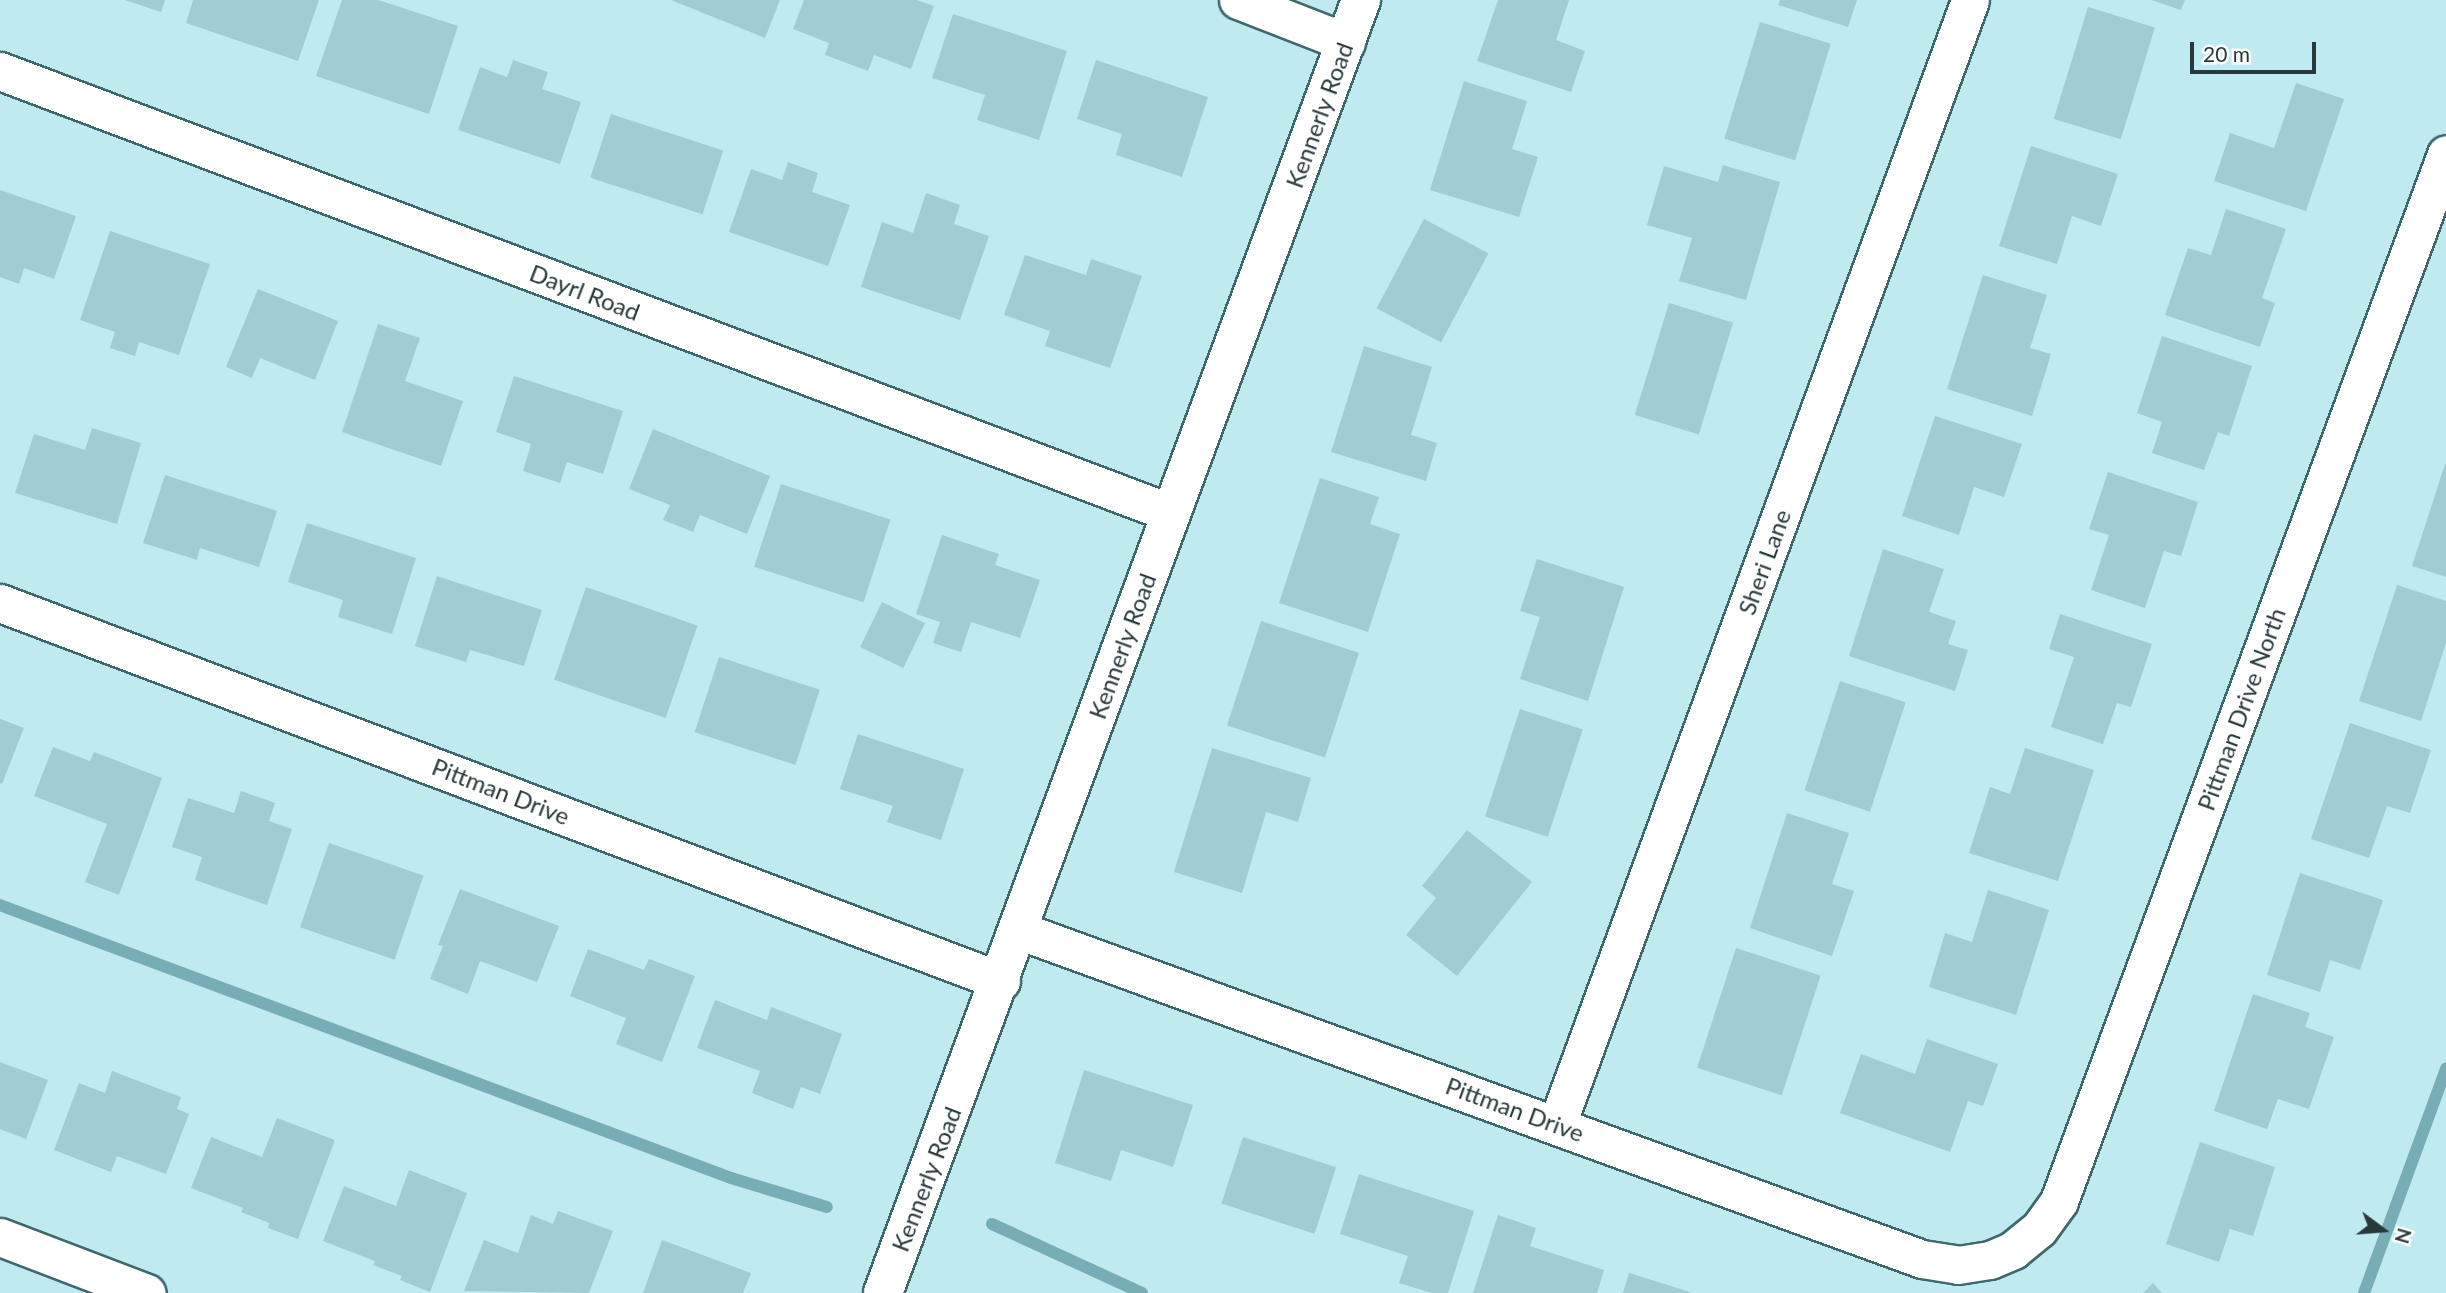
<!DOCTYPE html>
<style>
body{margin:0}
#map{position:relative;width:2446px;height:1293px;overflow:hidden;background:#beeaf0;font-family:Lato,sans-serif}
div>[style]{position:absolute}
[style*='--x']{left:calc(var(--x)*1px);top:calc(var(--y)*1px);width:calc(var(--w)*1px);rotate:calc(var(--a)*1deg)}
.stream>*{height:12px;margin:-6px;padding:0 6px;transform-origin:6px;border-radius:6px;background:#77adb4}
.building>*{inset:0;background:#a1cdd2;transform-origin:0 0}
.roads{filter:drop-shadow(2px 0 #3f686d) drop-shadow(-2px 0 #3f686d) drop-shadow(0 2px #3f686d) drop-shadow(0 -2px #3f686d)}
.minor>*{height:37px;margin:-18.5px;padding:0 18.5px;transform-origin:18.5px;border-radius:18.5px;background:#fff}
.tertiary>*{height:38px;margin:-19px;padding:0 19px;transform-origin:19px;border-radius:19px;background:#fff}
span{translate:-50% -50%;white-space:nowrap;text-align:center;line-height:1.15;-webkit-text-stroke:6px #fff;paint-order:stroke}
.street-label{font-size:24px;color:#27393b}
.north{position:absolute;left:2348px;top:1195px;width:70px;height:70px;-webkit-text-stroke:5px #fff;paint-order:stroke;rotate:106deg;font-size:19px;font-weight:700;line-height:28px;text-align:center;color:#27393b}
.north::after{content:'';display:block;margin:auto;width:24px;height:32px;background:#27393b;clip-path:polygon(50% 0,100% 100%,50% 72%,0 100%)}
.scale{position:absolute;left:2190px;top:42px;width:126px;height:32px;box-sizing:border-box;border:4px solid #27393b;border-top:0;padding-left:9px;font-size:21px;line-height:24px;white-space:nowrap;color:#27393b;-webkit-text-stroke:5px #fff;paint-order:stroke}
</style>
<div id="map">
<div class="stream">
<i style="--x:0;--y:905;--w:780;--a:20.48"></i>
<i style="--x:731;--y:1178;--w:100;--a:16.8"></i>
<i style="--x:992;--y:1224;--w:165;--a:24.7"></i>
<i style="--x:2364;--y:1293;--w:239;--a:-69.9"></i>
</div>
<div class="building">
<i style="clip-path:polygon(125px 0,165px 0,161px 12px)"></i>
<i style="clip-path:polygon(193px 0,319px 0,298px 61px,186px 23px)"></i>
<i style="clip-path:polygon(342px 0,378px 0,458px 26px,429px 114px,316px 76px)"></i>
<i style="clip-path:polygon(671px 0,780px 0,765px 38px)"></i>
<i style="clip-path:polygon(804px 0,917px 0,934px 6px,911px 69px,874px 55px,868px 71px,825px 55px,829px 43px,793px 29px)"></i>
<i style="clip-path:polygon(1498px 0,1569px 0,1556px 40px,1585px 51px,1571px 92px,1477px 61px)"></i>
<i style="clip-path:polygon(1780px 0,1857px 0,1848px 27px,1778px 5px)"></i>
<i style="clip-path:polygon(2151px 0,2185px 0,2181px 10px)"></i>
<i style="left:2088px;top:7px;width:70px;height:117px;rotate:17deg"></i>
<i style="clip-path:polygon(953px 14px,1067px 51px,1039px 140px,977px 120px,985px 95px,932px 78px)"></i>
<i style="left:1760px;top:22px;width:74px;height:122px;rotate:17deg"></i>
<i style="clip-path:polygon(513px 60px,548px 72px,542px 89px,581px 102px,560px 164px,458px 130px,480px 67px,507px 77px)"></i>
<i style="clip-path:polygon(1096px 60px,1208px 97px,1182px 177px,1116px 155px,1122px 134px,1077px 119px)"></i>
<i style="clip-path:polygon(1464px 81px,1527px 101px,1512px 149px,1538px 157px,1519px 217px,1430px 190px)"></i>
<i style="clip-path:polygon(2296px 83px,2344px 99px,2306px 211px,2214px 181px,2230px 133px,2274px 148px)"></i>
<i style="left:611px;top:114px;width:118px;height:67px;rotate:18deg"></i>
<i style="clip-path:polygon(2031px 146px,2118px 174px,2101px 226px,2072px 216px,2057px 264px,1999px 246px)"></i>
<i style="clip-path:polygon(788px 162px,818px 173px,812px 192px,850px 205px,828px 266px,729px 232px,751px 169px,782px 180px)"></i>
<i style="clip-path:polygon(1723px 165px,1780px 182px,1746px 300px,1679px 281px,1692px 238px,1647px 225px,1664px 166px,1718px 182px)"></i>
<i style="clip-path:polygon(0 190px,76px 216px,54px 279px,24px 268px,19px 284px,0 277px)"></i>
<i style="clip-path:polygon(926px 193px,960px 205px,954px 224px,989px 236px,960px 320px,861px 287px,882px 222px,913px 233px)"></i>
<i style="clip-path:polygon(2226px 209px,2286px 229px,2262px 298px,2275px 303px,2260px 347px,2165px 315px,2188px 248px,2211px 255px)"></i>
<i style="left:1424px;top:219px;width:73px;height:101px;rotate:28deg"></i>
<i style="clip-path:polygon(110px 231px,210px 264px,179px 355px,139px 342px,135px 356px,110px 348px,115px 332px,80px 320px)"></i>
<i style="clip-path:polygon(1025px 255px,1086px 275px,1091px 259px,1142px 276px,1110px 368px,1045px 346px,1050px 331px,1004px 315px)"></i>
<i style="clip-path:polygon(1983px 275px,2047px 295px,2030px 348px,2051px 354px,2032px 416px,1947px 389px)"></i>
<i style="clip-path:polygon(258px 289px,338px 321px,315px 380px,260px 358px,252px 378px,226px 367px)"></i>
<i style="left:1669px;top:303px;width:67px;height:117px;rotate:17deg"></i>
<i style="clip-path:polygon(378px 324px,420px 338px,405px 381px,463px 401px,441px 466px,342px 432px)"></i>
<i style="clip-path:polygon(2162px 336px,2252px 366px,2229px 436px,2218px 432px,2204px 470px,2152px 453px,2162px 422px,2137px 413px)"></i>
<i style="clip-path:polygon(1364px 346px,1432px 367px,1411px 435px,1437px 443px,1426px 481px,1331px 452px)"></i>
<i style="clip-path:polygon(514px 376px,623px 411px,603px 474px,567px 462px,560px 483px,523px 471px,531px 444px,496px 432px)"></i>
<i style="clip-path:polygon(1935px 416px,2022px 444px,2004px 497px,1974px 487px,1959px 535px,1902px 516px)"></i>
<i style="clip-path:polygon(92px 428px,141px 443px,117px 524px,15px 493px,34px 434px,85px 450px)"></i>
<i style="clip-path:polygon(653px 429px,770px 476px,747px 534px,700px 515px,693px 532px,663px 520px,670px 505px,629px 489px)"></i>
<i style="clip-path:polygon(2445px 464px,2446px 464px,2446px 577px,2412px 566px)"></i>
<i style="clip-path:polygon(2108px 472px,2198px 502px,2181px 556px,2164px 551px,2145px 608px,2091px 590px,2109px 535px,2089px 529px)"></i>
<i style="clip-path:polygon(165px 475px,277px 511px,259px 567px,200px 548px,197px 560px,143px 543px)"></i>
<i style="clip-path:polygon(1320px 478px,1379px 497px,1370px 524px,1400px 534px,1368px 632px,1279px 603px)"></i>
<i style="left:781px;top:484px;width:115px;height:87px;rotate:18deg"></i>
<i style="clip-path:polygon(307px 523px,416px 558px,392px 634px,338px 617px,343px 600px,288px 582px)"></i>
<i style="clip-path:polygon(942px 535px,999px 554px,995px 565px,1040px 580px,1020px 638px,971px 622px,961px 652px,933px 643px,940px 622px,916px 614px)"></i>
<i style="clip-path:polygon(1883px 549px,1944px 569px,1929px 612px,1956px 621px,1948px 644px,1968px 650px,1955px 691px,1849px 656px)"></i>
<i style="clip-path:polygon(1537px 559px,1624px 587px,1588px 701px,1520px 679px,1540px 617px,1520px 611px)"></i>
<i style="clip-path:polygon(437px 576px,542px 610px,524px 666px,470px 650px,466px 662px,415px 646px)"></i>
<i style="clip-path:polygon(2397px 585px,2446px 601px,2446px 643px,2421px 721px,2359px 701px)"></i>
<i style="left:586px;top:587px;width:118px;height:98px;rotate:19deg"></i>
<i style="left:882px;top:602px;width:48px;height:50px;rotate:26deg"></i>
<i style="clip-path:polygon(2060px 614px,2152px 644px,2131px 707px,2117px 703px,2103px 744px,2051px 727px,2074px 657px,2049px 649px)"></i>
<i style="left:1261px;top:621px;width:103px;height:110px;rotate:18deg"></i>
<i style="left:719px;top:657px;width:106px;height:79px;rotate:18deg"></i>
<i style="left:1840px;top:681px;width:69px;height:115px;rotate:18deg"></i>
<i style="left:1520px;top:709px;width:66px;height:113px;rotate:18deg"></i>
<i style="clip-path:polygon(0 719px,24px 728px,2px 784px,0 783px)"></i>
<i style="clip-path:polygon(2350px 723px,2431px 750px,2410px 813px,2387px 806px,2369px 858px,2311px 839px)"></i>
<i style="clip-path:polygon(858px 734px,964px 769px,941px 840px,887px 822px,893px 806px,840px 789px)"></i>
<i style="clip-path:polygon(53px 747px,90px 761px,94px 752px,162px 778px,119px 895px,85px 882px,107px 824px,34px 796px)"></i>
<i style="clip-path:polygon(1212px 748px,1311px 778px,1298px 822px,1266px 812px,1242px 893px,1174px 872px)"></i>
<i style="clip-path:polygon(2025px 748px,2094px 770px,2058px 881px,1969px 853px,1990px 787px,2010px 794px)"></i>
<i style="clip-path:polygon(241px 791px,275px 803px,269px 821px,292px 829px,267px 905px,195px 880px,202px 857px,172px 847px,188px 798px,234px 813px)"></i>
<i style="clip-path:polygon(1787px 813px,1849px 833px,1832px 884px,1854px 891px,1832px 956px,1750px 928px)"></i>
<i style="clip-path:polygon(1467px 830px,1532px 882px,1457px 976px,1406px 935px,1436px 898px,1422px 886px)"></i>
<i style="left:329px;top:843px;width:100px;height:89px;rotate:19deg"></i>
<i style="clip-path:polygon(2300px 873px,2383px 900px,2360px 970px,2330px 960px,2320px 992px,2267px 975px)"></i>
<i style="clip-path:polygon(460px 889px,559px 926px,537px 982px,480px 961px,468px 994px,430px 979px,443px 946px,438px 945px)"></i>
<i style="clip-path:polygon(1988px 890px,2049px 910px,2016px 1015px,1929px 987px,1945px 933px,1972px 942px)"></i>
<i style="left:1736px;top:948px;width:89px;height:126px;rotate:18deg"></i>
<i style="clip-path:polygon(588px 949px,644px 970px,649px 959px,695px 976px,662px 1062px,616px 1044px,626px 1018px,570px 996px)"></i>
<i style="clip-path:polygon(2253px 994px,2310px 1013px,2305px 1027px,2334px 1037px,2309px 1109px,2278px 1099px,2267px 1129px,2214px 1111px)"></i>
<i style="clip-path:polygon(715px 1000px,767px 1020px,771px 1007px,842px 1034px,820px 1094px,801px 1087px,793px 1109px,752px 1093px,760px 1071px,697px 1048px)"></i>
<i style="clip-path:polygon(1927px 1039px,1998px 1064px,1983px 1106px,1968px 1101px,1950px 1152px,1840px 1113px,1861px 1054px,1915px 1074px)"></i>
<i style="clip-path:polygon(0 1062px,48px 1080px,26px 1139px,0 1129px)"></i>
<i style="clip-path:polygon(1084px 1070px,1193px 1105px,1173px 1167px,1121px 1150px,1111px 1181px,1055px 1163px)"></i>
<i style="clip-path:polygon(112px 1071px,181px 1097px,177px 1109px,189px 1114px,166px 1174px,117px 1156px,111px 1172px,54px 1150px,79px 1083px,105px 1093px)"></i>
<i style="clip-path:polygon(277px 1118px,335px 1140px,298px 1239px,268px 1228px,269px 1223px,241px 1212px,243px 1208px,191px 1188px,211px 1137px,262px 1157px)"></i>
<i style="left:1243px;top:1137px;width:98px;height:70px;rotate:18deg"></i>
<i style="clip-path:polygon(2200px 1142px,2275px 1167px,2253px 1236px,2230px 1229px,2219px 1262px,2166px 1244px)"></i>
<i style="clip-path:polygon(409px 1170px,467px 1193px,430px 1292px,400px 1280px,402px 1276px,373px 1265px,375px 1261px,323px 1241px,344px 1186px,396px 1206px)"></i>
<i style="clip-path:polygon(1359px 1174px,1474px 1211px,1448px 1293px,1432px 1293px,1399px 1283px,1408px 1256px,1340px 1234px)"></i>
<i style="clip-path:polygon(558px 1211px,613px 1231px,589px 1293px,464px 1291px,484px 1240px,518px 1253px,531px 1215px,553px 1224px)"></i>
<i style="clip-path:polygon(1498px 1215px,1536px 1228px,1530px 1246px,1604px 1270px,1597px 1293px,1473px 1293px)"></i>
<i style="clip-path:polygon(662px 1240px,751px 1273px,743px 1293px,643px 1293px)"></i>
<i style="clip-path:polygon(1629px 1273px,1690px 1292px,1690px 1293px,1623px 1293px)"></i>
<i style="clip-path:polygon(2153px 1283px,2162px 1293px,2143px 1293px)"></i>
</div>
<div class="roads">
<div class="minor">
<i style="--x:1238;--y:0;--w:116;--a:21.3"></i>
<i style="--x:0;--y:71;--w:1252;--a:20.68"></i>
<i style="--x:0;--y:603;--w:1070;--a:20.69"></i>
<i style="--x:1018;--y:930;--w:962;--a:20"></i>
<i style="--x:1922;--y:1259;--w:36;--a:9"></i>
<i style="--x:1958;--y:1265;--w:32;--a:-9"></i>
<i style="--x:1990;--y:1260;--w:25;--a:-23"></i>
<i style="--x:2013;--y:1250;--w:33;--a:-39"></i>
<i style="--x:2039;--y:1229;--w:34;--a:-54"></i>
<i style="--x:2059;--y:1201;--w:1116;--a:-69.71"></i>
<i style="--x:1557;--y:1124;--w:1197;--a:-69.82"></i>
<i style="--x:0;--y:1237;--w:157;--a:20.9"></i>
</div>
<div class="tertiary">
<i style="--x:883;--y:1293;--w:1379;--a:-69.71"></i>
</div>
</div>
<div class="street-label">
<span style="left:1319px;top:115px;rotate:-70deg">Kennerly Road</span>
<span style="left:585px;top:292px;rotate:21deg">Dayrl Road</span>
<span style="left:1764px;top:562px;rotate:-70deg">Sheri Lane</span>
<span style="left:1122px;top:646px;rotate:-70deg">Kennerly Road</span>
<span style="left:2241px;top:709px;rotate:-70deg">Pittman Drive North</span>
<span style="left:501px;top:791px;rotate:21deg">Pittman Drive</span>
<span style="left:1515px;top:1109px;rotate:20deg">Pittman Drive</span>
<span style="left:926px;top:1179px;rotate:-69deg">Kennerly Road</span>
</div>
<div class="north">N</div>
<div class="scale">20 m</div>
</div>
